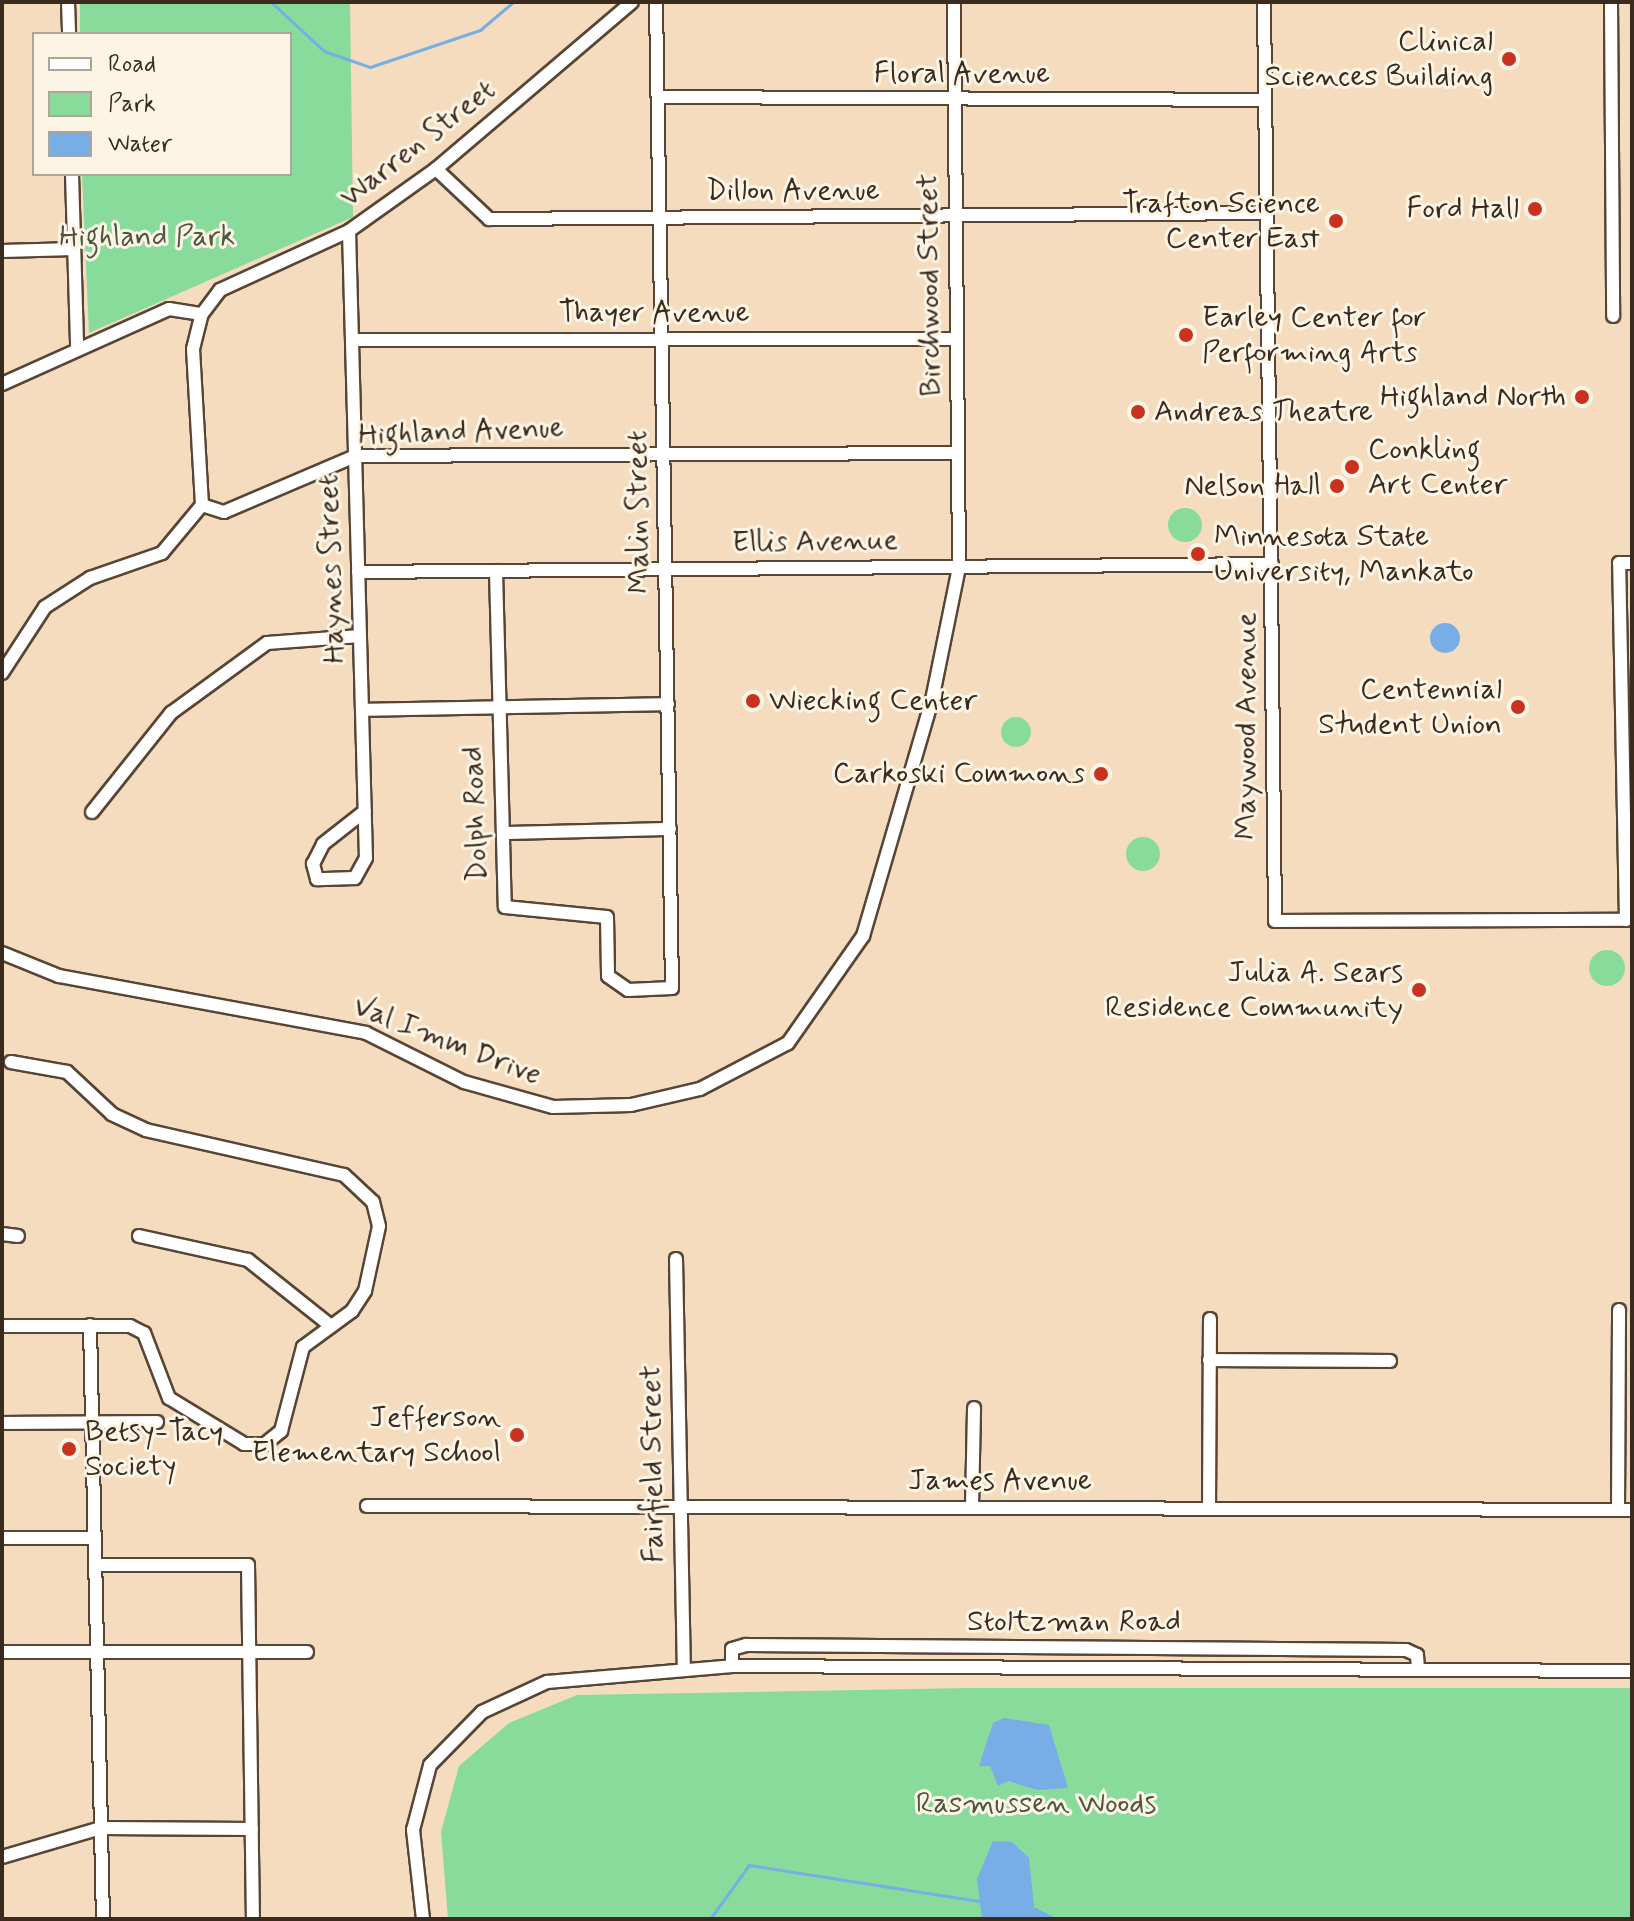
<!DOCTYPE html>
<style>
body{margin:0}
#map{position:relative;width:1634px;height:1921px;overflow:hidden;background:#f5dcbf;font-family:Mynerve,sans-serif}
div>[style]{position:absolute}
[style*='--x']{left:calc(var(--x)*1px);top:calc(var(--y)*1px);width:calc(var(--w)*1px);rotate:calc(var(--a)*1deg)}
.green>*{inset:0;background:#89db9b}
.round{border-radius:50%}
.water>*{inset:0;background:#78ade5}
.stream>*{height:3px;margin:-1.5px;padding:0 1.5px;transform-origin:1.5px;border-radius:1.5px;background:#78ade5}
.roads{filter:drop-shadow(2px 0 #574536) drop-shadow(-2px 0 #574536) drop-shadow(0 2px #574536) drop-shadow(0 -2px #574536)}
.minor>*{height:12px;margin:-6px;padding:0 6px;transform-origin:6px;border-radius:6px;background:#fff}
.dots>*{width:22px;height:22px;translate:-50% -50%;box-sizing:border-box;border:4px solid #fcf5e5;border-radius:50%}
span{translate:-50% -50%;white-space:nowrap;text-align:center;line-height:1.15;-webkit-text-stroke:6px #fcf5e5;paint-order:stroke}
.poi-label{font-size:30px;color:#3b2a1e}
.right{translate:-100% -50%;text-align:right}
.left{translate:0 -50%;text-align:left}
.street-label{font-size:30px;color:#3b2a1e}
.park-label{font-size:30px;color:#4e563d}
.frame{position:absolute;inset:0;border:4px solid #3b2a1e;pointer-events:none}
.legend{position:absolute;left:32px;top:32px;width:260px;height:144px;box-sizing:border-box;background:#fcf5e5;border:2px solid #afa495;margin:0;padding:10px 14px;list-style:none;font-size:24px;color:#3b2a1e}
.legend li{display:flex;align-items:center;gap:16px;height:40px}
.legend b{width:40px;border:2px solid #afa495}
</style>
<div id="map">
<div class="green">
<i style="clip-path:polygon(80px 2px,350px 2px,353px 217px,89px 333px,82px 174px,290px 174px,290px 34px,80px 34px)"></i>
<i class="round" style="left:1168px;top:508px;width:34px;height:34px"></i>
<i class="round" style="left:1001px;top:717px;width:30px;height:30px"></i>
<i class="round" style="left:1126px;top:837px;width:34px;height:34px"></i>
<i class="round" style="left:1589px;top:950px;width:36px;height:36px"></i>
<i style="clip-path:polygon(969px 1688px,1632px 1688px,1632px 1919px,448px 1919px,441px 1832px,459px 1766px,509px 1723px,577px 1695px)"></i>
</div>
<div class="water">
<i class="round" style="left:1430px;top:623px;width:30px;height:30px"></i>
<i style="clip-path:polygon(1004px 1718px,1049px 1725px,1068px 1788px,1037px 1790px,1008px 1781px,998px 1786px,990px 1766px,979px 1766px,993px 1723px)"></i>
<i style="clip-path:polygon(993px 1841px,1012px 1842px,1029px 1858px,1034px 1907px,1058px 1919px,982px 1919px,977px 1879px)"></i>
</div>
<div class="stream">
<i style="--x:271;--y:2;--w:72;--a:42.8"></i>
<i style="--x:324;--y:51;--w:49;--a:19.2"></i>
<i style="--x:370;--y:67;--w:116;--a:-18.6"></i>
<i style="--x:480;--y:30;--w:43;--a:-40.3"></i>
<i style="--x:710;--y:1919;--w:67;--a:-54.2"></i>
<i style="--x:749;--y:1865;--w:234;--a:8.9"></i>
</div>
<div class="roads">
<div class="minor">
<i style="--x:68;--y:2;--w:32;--a:88"></i>
<i style="--x:1264;--y:2;--w:919;--a:89.31"></i>
<i style="--x:1275;--y:921;--w:351;--a:-0.2"></i>
<i style="--x:1626;--y:920;--w:357;--a:-91.1"></i>
<i style="--x:1619;--y:563;--w:13;--a:0"></i>
<i style="--x:1611;--y:2;--w:314;--a:89.6"></i>
<i style="--x:659;--y:97;--w:605;--a:0.28"></i>
<i style="--x:436;--y:169;--w:73;--a:43.3"></i>
<i style="--x:489;--y:219;--w:777;--a:-0.44"></i>
<i style="--x:72;--y:174;--w:173;--a:88.3"></i>
<i style="--x:349;--y:231;--w:627;--a:88.45"></i>
<i style="--x:366;--y:858;--w:23;--a:119"></i>
<i style="--x:355;--y:878;--w:38;--a:178"></i>
<i style="--x:317;--y:879;--w:16;--a:-105"></i>
<i style="--x:313;--y:864;--w:22;--a:-63"></i>
<i style="--x:323;--y:844;--w:53;--a:-38.2"></i>
<i style="--x:2;--y:251;--w:72;--a:-1.6"></i>
<i style="--x:352;--y:340;--w:605;--a:-0.09"></i>
<i style="--x:2;--y:384;--w:183;--a:-24.2"></i>
<i style="--x:169;--y:309;--w:33;--a:9"></i>
<i style="--x:202;--y:505;--w:23;--a:18"></i>
<i style="--x:224;--y:512;--w:142;--a:-23.1"></i>
<i style="--x:355;--y:456;--w:603;--a:-0.29"></i>
<i style="--x:496;--y:571;--w:336;--a:88.5"></i>
<i style="--x:505;--y:907;--w:102;--a:5.6"></i>
<i style="--x:607;--y:917;--w:59;--a:89"></i>
<i style="--x:608;--y:976;--w:24;--a:35"></i>
<i style="--x:628;--y:990;--w:44;--a:-2.6"></i>
<i style="--x:672;--y:988;--w:986;--a:-90.93"></i>
<i style="--x:358;--y:572;--w:914;--a:-0.5"></i>
<i style="--x:2;--y:673;--w:79;--a:-56.9"></i>
<i style="--x:45;--y:607;--w:54;--a:-32.8"></i>
<i style="--x:90;--y:578;--w:76;--a:-19.1"></i>
<i style="--x:162;--y:553;--w:62;--a:-50.2"></i>
<i style="--x:202;--y:505;--w:156;--a:-93.3"></i>
<i style="--x:193;--y:349;--w:36;--a:-76"></i>
<i style="--x:202;--y:314;--w:30;--a:-53"></i>
<i style="--x:220;--y:290;--w:142;--a:-24.6"></i>
<i style="--x:349;--y:231;--w:107;--a:-35.5"></i>
<i style="--x:436;--y:169;--w:257;--a:-40.4"></i>
<i style="--x:362;--y:710;--w:306;--a:-1.1"></i>
<i style="--x:92;--y:812;--w:127;--a:-51.4"></i>
<i style="--x:171;--y:713;--w:119;--a:-36.1"></i>
<i style="--x:267;--y:643;--w:93;--a:-4.3"></i>
<i style="--x:504;--y:833;--w:166;--a:-1.4"></i>
<i style="--x:2;--y:953;--w:61;--a:22"></i>
<i style="--x:59;--y:976;--w:312;--a:10.5"></i>
<i style="--x:366;--y:1033;--w:110;--a:26.6"></i>
<i style="--x:464;--y:1082;--w:92;--a:15.7"></i>
<i style="--x:553;--y:1107;--w:78;--a:-1.5"></i>
<i style="--x:631;--y:1105;--w:71;--a:-13.1"></i>
<i style="--x:700;--y:1089;--w:99;--a:-27.6"></i>
<i style="--x:788;--y:1043;--w:131;--a:-55"></i>
<i style="--x:863;--y:936;--w:246;--a:-73.7"></i>
<i style="--x:932;--y:700;--w:136;--a:-78.5"></i>
<i style="--x:959;--y:567;--w:565;--a:-90.51"></i>
<i style="--x:2;--y:1234;--w:16;--a:7"></i>
<i style="--x:139;--y:1236;--w:112;--a:12.4"></i>
<i style="--x:248;--y:1260;--w:106;--a:38.5"></i>
<i style="--x:676;--y:1259;--w:408;--a:88.9"></i>
<i style="--x:90;--y:1325;--w:594;--a:88.75"></i>
<i style="--x:2;--y:1326;--w:128;--a:0"></i>
<i style="--x:130;--y:1326;--w:16;--a:27"></i>
<i style="--x:144;--y:1333;--w:70;--a:69"></i>
<i style="--x:169;--y:1398;--w:88;--a:31.5"></i>
<i style="--x:244;--y:1444;--w:21;--a:0"></i>
<i style="--x:265;--y:1444;--w:21;--a:-39"></i>
<i style="--x:281;--y:1431;--w:87;--a:-75.3"></i>
<i style="--x:303;--y:1347;--w:61;--a:-36.3"></i>
<i style="--x:352;--y:1311;--w:24;--a:-57"></i>
<i style="--x:365;--y:1291;--w:66;--a:-77.8"></i>
<i style="--x:379;--y:1226;--w:25;--a:-104"></i>
<i style="--x:373;--y:1202;--w:40;--a:-137"></i>
<i style="--x:344;--y:1175;--w:203;--a:-167.2"></i>
<i style="--x:146;--y:1130;--w:38;--a:-155"></i>
<i style="--x:112;--y:1114;--w:62;--a:-137"></i>
<i style="--x:67;--y:1072;--w:57;--a:-169.9"></i>
<i style="--x:1209;--y:1360;--w:181;--a:0.3"></i>
<i style="--x:2;--y:1423;--w:155;--a:-0.4"></i>
<i style="--x:367;--y:1506;--w:1265;--a:0.18"></i>
<i style="--x:972;--y:1506;--w:98;--a:-88.8"></i>
<i style="--x:1209;--y:1509;--w:190;--a:-89.7"></i>
<i style="--x:1618;--y:1510;--w:200;--a:-89.7"></i>
<i style="--x:2;--y:1538;--w:93;--a:0"></i>
<i style="--x:95;--y:1565;--w:153;--a:0"></i>
<i style="--x:248;--y:1565;--w:354;--a:89.2"></i>
<i style="--x:2;--y:1652;--w:305;--a:0"></i>
<i style="--x:732;--y:1666;--w:17;--a:-90"></i>
<i style="--x:732;--y:1649;--w:15;--a:-16"></i>
<i style="--x:746;--y:1645;--w:660;--a:0.43"></i>
<i style="--x:1406;--y:1650;--w:12;--a:24"></i>
<i style="--x:1417;--y:1655;--w:15;--a:86"></i>
<i style="--x:2;--y:1857;--w:103;--a:-16.3"></i>
<i style="--x:101;--y:1828;--w:151;--a:0.4"></i>
<i style="--x:423;--y:1919;--w:90;--a:-96.4"></i>
<i style="--x:413;--y:1830;--w:67;--a:-75.3"></i>
<i style="--x:430;--y:1765;--w:74;--a:-45.5"></i>
<i style="--x:482;--y:1712;--w:72;--a:-24.8"></i>
<i style="--x:547;--y:1682;--w:186;--a:-4.9"></i>
<i style="--x:732;--y:1666;--w:900;--a:0.32"></i>
</div>
</div>
<div class="dots">
<i style="left:1509px;top:59px;background:#c8321e"></i>
<i style="left:1535px;top:209px;background:#c8321e"></i>
<i style="left:1336px;top:221px;background:#c8321e"></i>
<i style="left:1186px;top:335px;background:#c8321e"></i>
<i style="left:1582px;top:397px;background:#c8321e"></i>
<i style="left:1138px;top:412px;background:#c8321e"></i>
<i style="left:1352px;top:467px;background:#c8321e"></i>
<i style="left:1337px;top:486px;background:#c8321e"></i>
<i style="left:1198px;top:554px;background:#c8321e"></i>
<i style="left:753px;top:701px;background:#c8321e"></i>
<i style="left:1518px;top:707px;background:#c8321e"></i>
<i style="left:1101px;top:774px;background:#c8321e"></i>
<i style="left:1419px;top:990px;background:#c8321e"></i>
<i style="left:517px;top:1435px;background:#c8321e"></i>
<i style="left:69px;top:1449px;background:#c8321e"></i>
</div>
<div class="poi-label">
<span class="right" style="left:1493px;top:59px">Clinical<br>Sciences Building</span>
<span class="right" style="left:1320px;top:221px">Trafton Science<br>Center East</span>
<span class="right" style="left:1519px;top:209px">Ford Hall</span>
<span class="left" style="left:1202px;top:335px">Earley Center for<br>Performing Arts</span>
<span class="right" style="left:1566px;top:397px">Highland North</span>
<span class="left" style="left:1154px;top:412px">Andreas Theatre</span>
<span class="left" style="left:1368px;top:467px">Conkling<br>Art Center</span>
<span class="right" style="left:1321px;top:486px">Nelson Hall</span>
<span class="left" style="left:1214px;top:554px">Minnesota State<br>University, Mankato</span>
<span class="right" style="left:1502px;top:707px">Centennial<br>Student Union</span>
<span class="left" style="left:769px;top:701px">Wiecking Center</span>
<span class="right" style="left:1085px;top:774px">Carkoski Commons</span>
<span class="right" style="left:1403px;top:990px">Julia A. Sears<br>Residence Community</span>
<span class="right" style="left:501px;top:1435px">Jefferson<br>Elementary School</span>
<span class="left" style="left:85px;top:1449px">Betsy-Tacy<br>Society</span>
</div>
<div class="street-label">
<span style="left:962px;top:74px">Floral Avenue</span>
<span style="left:418px;top:144px;rotate:-38deg">Warren Street</span>
<span style="left:793px;top:191px">Dillon Avenue</span>
<span style="left:930px;top:285px;rotate:-91deg">Birchwood Street</span>
<span style="left:654px;top:313px">Thayer Avenue</span>
<span style="left:461px;top:432px;rotate:-2deg">Highland Avenue</span>
<span style="left:639px;top:512px;rotate:-91deg">Malin Street</span>
<span style="left:815px;top:542px;rotate:-1deg">Ellis Avenue</span>
<span style="left:332px;top:569px;rotate:-92deg">Haynes Street</span>
<span style="left:1247px;top:726px;rotate:-90deg">Maywood Avenue</span>
<span style="left:476px;top:814px;rotate:-92deg">Dolph Road</span>
<span style="left:447px;top:1041px;rotate:21deg">Val Imm Drive</span>
<span style="left:653px;top:1464px;rotate:-91deg">Fairfield Street</span>
<span style="left:1000px;top:1481px">James Avenue</span>
<span style="left:1074px;top:1622px">Stoltzman Road</span>
</div>
<div class="park-label">
<span style="left:147px;top:237px">Highland Park</span>
<span style="left:1036px;top:1804px">Rasmussen Woods</span>
</div>
<div class="frame"></div>
<ul class="legend">
<li><b style="height:10px;background:#fff"></b>Road</li>
<li><b style="height:22px;background:#89db9b"></b>Park</li>
<li><b style="height:22px;background:#78ade5"></b>Water</li>
</ul>
</div>
